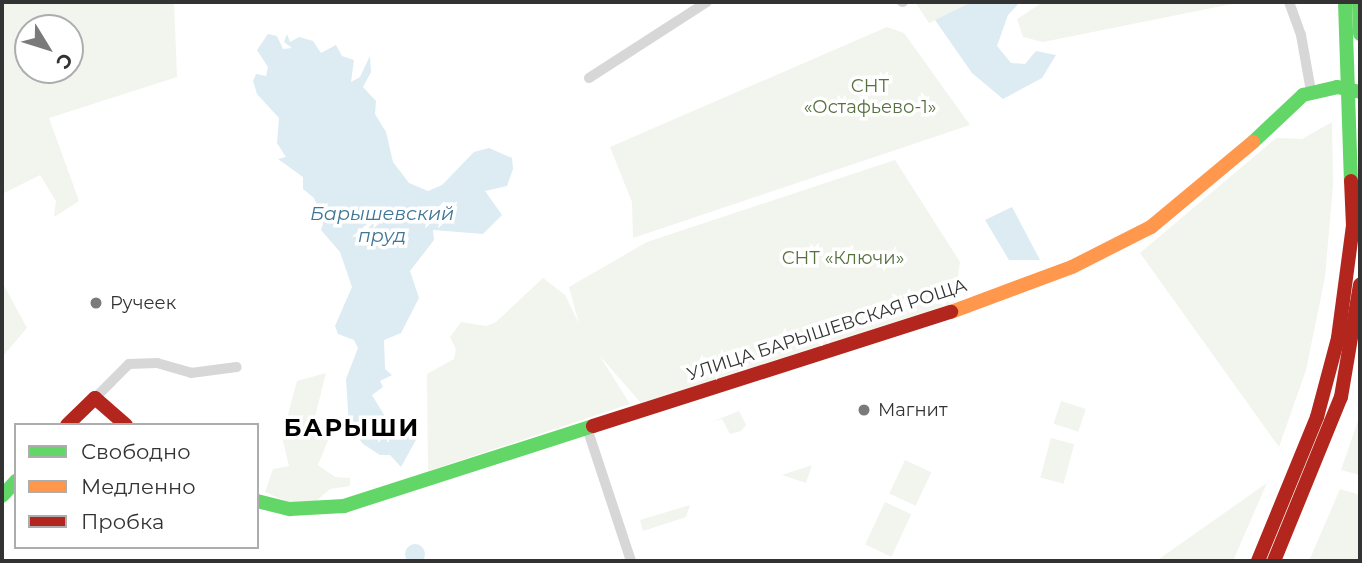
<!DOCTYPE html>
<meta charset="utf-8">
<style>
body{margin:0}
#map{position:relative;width:1362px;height:563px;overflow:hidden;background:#fff;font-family:Montserrat,sans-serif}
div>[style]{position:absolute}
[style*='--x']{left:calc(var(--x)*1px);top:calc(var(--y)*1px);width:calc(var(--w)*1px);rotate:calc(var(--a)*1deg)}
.green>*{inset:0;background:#f1f5ed;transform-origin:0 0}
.water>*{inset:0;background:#ddebf3}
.round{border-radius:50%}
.street>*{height:10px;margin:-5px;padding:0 5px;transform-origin:5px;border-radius:5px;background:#d7d7d7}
.fast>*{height:14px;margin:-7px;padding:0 7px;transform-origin:7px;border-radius:7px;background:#63d668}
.slow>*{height:14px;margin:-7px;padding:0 7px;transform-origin:7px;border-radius:7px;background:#ff974d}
.jam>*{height:14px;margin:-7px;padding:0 7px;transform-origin:7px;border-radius:7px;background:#b3261e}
.dots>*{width:19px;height:19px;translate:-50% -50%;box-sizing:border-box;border:4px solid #fff;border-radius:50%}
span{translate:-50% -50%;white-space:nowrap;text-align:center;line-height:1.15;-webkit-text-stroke:7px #fff;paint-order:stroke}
.park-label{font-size:18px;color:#56703f}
.poi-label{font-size:18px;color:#333}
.left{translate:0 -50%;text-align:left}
.street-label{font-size:18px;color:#333}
.water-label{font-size:19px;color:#3f7597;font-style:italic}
.district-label{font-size:24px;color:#000;font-weight:700;letter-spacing:2px}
.frame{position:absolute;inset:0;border:4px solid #333;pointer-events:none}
.legend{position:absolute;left:14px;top:423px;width:245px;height:126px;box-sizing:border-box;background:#fff;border:2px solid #adadad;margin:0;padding:9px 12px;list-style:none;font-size:21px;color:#333}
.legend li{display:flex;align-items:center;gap:14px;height:35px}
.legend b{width:35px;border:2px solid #adadad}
.north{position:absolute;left:14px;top:14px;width:70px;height:70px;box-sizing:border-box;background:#fff;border:2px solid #adadad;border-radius:50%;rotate:128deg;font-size:19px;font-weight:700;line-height:28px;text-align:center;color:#333}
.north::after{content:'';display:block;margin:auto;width:24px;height:32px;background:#7a7a7a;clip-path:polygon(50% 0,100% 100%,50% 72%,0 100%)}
</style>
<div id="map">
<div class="green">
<i style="clip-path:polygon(evenodd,2px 2px,174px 2px,177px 77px,49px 118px,79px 201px,54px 217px,56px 201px,40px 175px,2px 194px,2px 2px,28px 28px,70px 28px,70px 70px,28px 70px,28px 28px)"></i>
<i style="clip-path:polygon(915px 2px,970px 2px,970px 4px,929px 23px)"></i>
<i style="clip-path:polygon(1043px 2px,1242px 2px,1043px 42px,1023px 37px,1017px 19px)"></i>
<i style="clip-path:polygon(887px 27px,904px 33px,970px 125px,633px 238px,632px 202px,610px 147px)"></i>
<i style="clip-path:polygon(1332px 122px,1333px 186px,1325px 277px,1306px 370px,1279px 447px,1140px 253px,1276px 138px,1302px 139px)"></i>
<i style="clip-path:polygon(895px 160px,960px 262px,954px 303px,641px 403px,599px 355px,630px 404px,428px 471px,427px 374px,454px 359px,456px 349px,450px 337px,461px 322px,486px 326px,496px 322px,543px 278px,565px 295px,579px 324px,569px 287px,647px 242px)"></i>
<i style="clip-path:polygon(2px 282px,27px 328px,2px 357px)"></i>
<i style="clip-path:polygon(326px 373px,314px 421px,331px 433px,318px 465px,335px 477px,350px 478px,350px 486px,330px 489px,314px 503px,290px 503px,265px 492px,273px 469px,289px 466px,282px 437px,297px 381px)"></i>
<i style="left:1061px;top:401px;width:26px;height:24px;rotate:18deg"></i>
<i style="clip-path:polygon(739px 411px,746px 425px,741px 431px,730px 434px,722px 419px,711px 422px)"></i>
<i style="clip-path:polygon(1360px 415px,1360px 475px,1341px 470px)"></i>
<i style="left:1051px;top:438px;width:24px;height:41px;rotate:15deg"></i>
<i style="left:905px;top:460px;width:29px;height:37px;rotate:25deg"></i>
<i style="clip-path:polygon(812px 465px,806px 483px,782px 475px)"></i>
<i style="clip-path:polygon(1267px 483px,1233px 561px,1156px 561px)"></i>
<i style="clip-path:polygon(1340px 489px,1360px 495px,1360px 561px,1309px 561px)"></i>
<i style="left:885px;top:502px;width:29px;height:47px;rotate:25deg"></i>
<i style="clip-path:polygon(690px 505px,686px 517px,643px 531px,640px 520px)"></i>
</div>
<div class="water">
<i style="clip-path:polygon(972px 2px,1020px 2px,1008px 15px,997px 46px,1011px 63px,1025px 64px,1036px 51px,1056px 55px,1042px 78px,1003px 99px,972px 73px,935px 20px)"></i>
<i style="clip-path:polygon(268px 34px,277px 36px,283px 49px,292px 48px,284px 42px,287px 34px,290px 42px,299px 37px,313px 41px,321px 53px,336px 45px,342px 56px,354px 60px,351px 82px,360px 77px,370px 56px,371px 72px,363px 87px,376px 101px,375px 114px,386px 132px,393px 162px,409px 183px,428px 191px,442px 185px,474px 152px,489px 148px,512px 158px,513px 169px,507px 186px,485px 191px,502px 215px,483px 234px,433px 230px,434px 240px,410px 271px,419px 298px,401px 333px,384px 340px,385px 369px,392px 375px,380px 381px,383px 387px,372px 395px,386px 418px,417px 438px,401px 467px,390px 455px,380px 455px,363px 444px,349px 425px,346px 379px,358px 348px,354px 340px,338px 334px,335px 326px,352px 287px,340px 252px,321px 230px,324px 220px,314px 198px,303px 189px,303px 177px,278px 159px,286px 157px,277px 143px,279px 118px,257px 94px,253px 81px,256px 74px,266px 76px,268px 67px,257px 50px)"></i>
<i style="clip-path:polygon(1012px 207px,1040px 260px,1009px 260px,985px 220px)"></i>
<i class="round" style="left:405px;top:544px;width:20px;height:20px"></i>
</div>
<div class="street">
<i style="--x:902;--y:2;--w:1;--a:0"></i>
<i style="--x:1289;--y:2;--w:35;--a:70"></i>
<i style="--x:1301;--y:35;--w:57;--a:79.9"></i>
<i style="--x:589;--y:78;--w:140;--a:-32.8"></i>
<i style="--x:95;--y:398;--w:48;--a:-45"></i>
<i style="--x:129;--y:364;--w:28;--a:-2"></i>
<i style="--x:157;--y:363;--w:35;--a:16"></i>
<i style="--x:191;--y:373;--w:46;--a:-7.4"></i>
<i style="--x:587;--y:428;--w:140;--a:71.7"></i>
</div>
<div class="fast">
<i style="--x:1345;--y:2;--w:179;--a:88.1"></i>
<i style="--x:1359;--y:2;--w:32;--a:88"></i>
<i style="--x:1253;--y:142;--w:69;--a:-43.2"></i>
<i style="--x:1303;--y:95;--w:35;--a:-13"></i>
<i style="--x:1337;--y:87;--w:24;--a:12"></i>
<i style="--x:2;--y:496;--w:21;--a:-47"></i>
<i style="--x:257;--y:501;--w:34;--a:14"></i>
<i style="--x:290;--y:509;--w:54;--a:-3.2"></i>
<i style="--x:344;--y:506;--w:262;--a:-17.8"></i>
</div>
<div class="slow">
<i style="--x:951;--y:312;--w:129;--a:-20.4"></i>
<i style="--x:1072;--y:267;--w:89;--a:-26.9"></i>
<i style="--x:1151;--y:227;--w:133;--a:-39.8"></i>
</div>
<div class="jam">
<i style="--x:67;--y:425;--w:39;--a:-44"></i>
<i style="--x:95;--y:398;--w:41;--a:41.1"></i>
<i style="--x:593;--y:426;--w:376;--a:-17.7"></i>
<i style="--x:1258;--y:561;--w:156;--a:-67.7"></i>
<i style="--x:1317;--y:417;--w:82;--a:-75.1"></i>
<i style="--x:1338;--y:338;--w:113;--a:-82.4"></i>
<i style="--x:1353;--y:226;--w:45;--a:-92.5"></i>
<i style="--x:1274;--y:561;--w:177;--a:-67.8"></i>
<i style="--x:1341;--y:397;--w:114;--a:-80.4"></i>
</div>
<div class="dots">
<i style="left:96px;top:303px;background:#7a7a7a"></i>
<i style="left:864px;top:410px;background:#7a7a7a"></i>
</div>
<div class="park-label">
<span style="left:870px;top:97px">СНТ<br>«Остафьево-1»</span>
<span style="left:843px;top:258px">СНТ «Ключи»</span>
</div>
<div class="poi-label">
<span class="left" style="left:110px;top:303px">Ручеек</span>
<span class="left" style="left:878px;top:410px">Магнит</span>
</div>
<div class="street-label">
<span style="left:827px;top:330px;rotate:-18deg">УЛИЦА БАРЫШЕВСКАЯ РОЩА</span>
</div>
<div class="water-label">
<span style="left:382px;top:225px">Барышевский<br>пруд</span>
</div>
<div class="district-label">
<span style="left:352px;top:428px">БАРЫШИ</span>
</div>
<div class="frame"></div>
<ul class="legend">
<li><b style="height:9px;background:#63d668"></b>Свободно</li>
<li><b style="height:9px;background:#ff974d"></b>Медленно</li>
<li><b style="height:9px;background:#b3261e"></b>Пробка</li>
</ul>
<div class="north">С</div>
</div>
